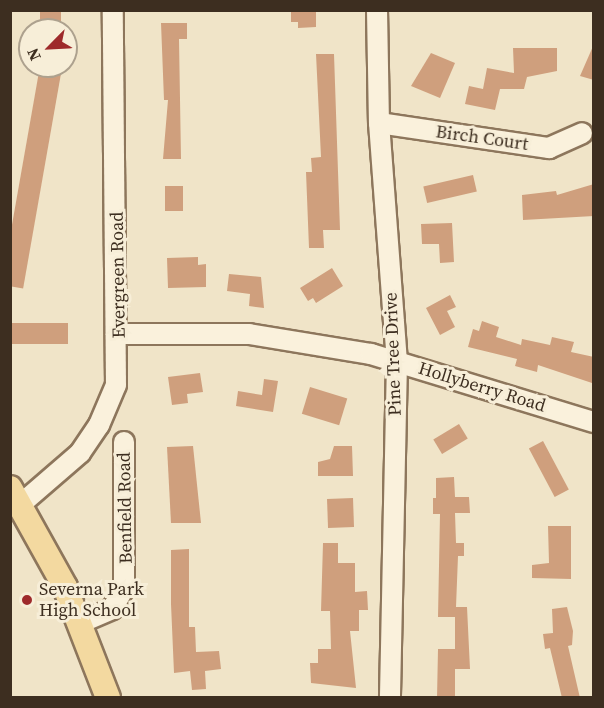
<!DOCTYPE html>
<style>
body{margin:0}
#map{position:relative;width:604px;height:708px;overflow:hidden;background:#f0e4c8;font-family:"Source Serif 4",serif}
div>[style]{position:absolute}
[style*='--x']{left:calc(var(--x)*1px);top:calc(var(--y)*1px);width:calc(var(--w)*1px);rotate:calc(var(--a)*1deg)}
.building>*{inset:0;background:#cf9f7d;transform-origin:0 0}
.roads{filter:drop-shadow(2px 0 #8d765c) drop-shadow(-2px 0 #8d765c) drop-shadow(0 2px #8d765c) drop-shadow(0 -2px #8d765c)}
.minor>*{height:20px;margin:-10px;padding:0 10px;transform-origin:10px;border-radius:10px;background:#faf1dc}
.major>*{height:24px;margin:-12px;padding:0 12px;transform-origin:12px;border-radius:12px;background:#f3d9a0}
.dots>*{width:16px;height:16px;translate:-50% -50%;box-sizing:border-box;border:3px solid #f7eed8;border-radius:50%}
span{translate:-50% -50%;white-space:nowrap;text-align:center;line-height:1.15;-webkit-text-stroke:6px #f7eed8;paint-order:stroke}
.street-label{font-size:18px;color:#3d2e20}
.poi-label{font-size:18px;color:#3d2e20}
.left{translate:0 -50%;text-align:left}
.frame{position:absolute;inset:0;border:12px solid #3d2e20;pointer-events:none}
.north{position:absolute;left:18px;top:18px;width:60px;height:60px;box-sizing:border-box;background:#f7eed8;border:2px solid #ada18e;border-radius:50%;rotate:246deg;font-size:16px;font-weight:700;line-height:24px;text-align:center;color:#3d2e20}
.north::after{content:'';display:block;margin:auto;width:21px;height:27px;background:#9e2a2b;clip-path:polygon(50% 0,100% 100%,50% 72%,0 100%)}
</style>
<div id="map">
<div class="building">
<i style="left:40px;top:10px;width:21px;height:20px"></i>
<i style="clip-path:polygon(291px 10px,316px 10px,316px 27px,298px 28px,298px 22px,291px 22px)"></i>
<i style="clip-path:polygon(161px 23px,187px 23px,187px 39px,179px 39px,181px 159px,163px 159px,168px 100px,164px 100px)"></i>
<i style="clip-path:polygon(594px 44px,594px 80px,580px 76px)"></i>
<i style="clip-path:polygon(513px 48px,557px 48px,557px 71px,527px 77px,524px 89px,500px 89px,495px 110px,465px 104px,469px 86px,483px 89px,487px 68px,514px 73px)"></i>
<i style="clip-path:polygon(431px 53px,455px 63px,440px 98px,411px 86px)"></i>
<i style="clip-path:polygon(316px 54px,334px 54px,340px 230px,323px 230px,324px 248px,309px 248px,306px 172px,312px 172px,311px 158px,321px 157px)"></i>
<i style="left:40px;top:66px;width:22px;height:222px;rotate:10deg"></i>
<i style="left:473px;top:175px;width:17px;height:51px;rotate:77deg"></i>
<i style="clip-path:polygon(594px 184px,594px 216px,523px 220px,522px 195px,556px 191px,557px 195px)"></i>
<i style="left:165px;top:186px;width:18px;height:25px"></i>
<i style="clip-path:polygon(452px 223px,454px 262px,440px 263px,439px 244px,422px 244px,421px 224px)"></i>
<i style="clip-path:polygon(198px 257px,198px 265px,206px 264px,206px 287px,168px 288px,167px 258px)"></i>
<i style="clip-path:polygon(332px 268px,343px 286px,316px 303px,313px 298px,308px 301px,300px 288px)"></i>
<i style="clip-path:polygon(229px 274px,261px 277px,264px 308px,249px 306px,250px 294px,227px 291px)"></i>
<i style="clip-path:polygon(450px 295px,456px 307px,447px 311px,455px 327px,440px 335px,426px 308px)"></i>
<i style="clip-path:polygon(482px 321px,499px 327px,496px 337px,521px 345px,522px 339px,550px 345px,552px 337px,574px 342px,571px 352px,594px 357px,592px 383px,538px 365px,537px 372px,515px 366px,517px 359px,468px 347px,473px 329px,479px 331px)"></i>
<i style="left:68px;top:323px;width:21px;height:58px;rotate:90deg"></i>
<i style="clip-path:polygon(200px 373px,203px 392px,187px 394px,188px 403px,172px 405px,168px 377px)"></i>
<i style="clip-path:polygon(264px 379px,278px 381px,273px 412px,236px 406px,238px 391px,262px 395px)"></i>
<i style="left:310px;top:387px;width:39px;height:28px;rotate:17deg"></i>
<i style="left:459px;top:424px;width:17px;height:30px;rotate:59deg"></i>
<i style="left:543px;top:441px;width:55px;height:16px;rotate:62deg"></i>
<i style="clip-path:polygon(193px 446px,201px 523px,171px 523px,167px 447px)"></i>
<i style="clip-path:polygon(334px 446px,352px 446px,353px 476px,318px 476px,318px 462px,330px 459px)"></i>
<i style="clip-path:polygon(454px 477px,455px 497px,469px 497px,470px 513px,455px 513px,456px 543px,464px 543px,464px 556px,458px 556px,456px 607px,467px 607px,470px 669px,455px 669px,455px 698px,437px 698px,438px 649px,455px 649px,455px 617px,438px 617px,440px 514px,433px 514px,433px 498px,436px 498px,436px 478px)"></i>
<i style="left:353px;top:498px;width:29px;height:26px;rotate:88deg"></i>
<i style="clip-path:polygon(548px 526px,571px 526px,571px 579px,532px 578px,532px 565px,549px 563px)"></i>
<i style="clip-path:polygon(323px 543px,338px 543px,338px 563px,355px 563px,355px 592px,367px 591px,368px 610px,359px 610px,359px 631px,350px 631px,356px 688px,311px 683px,310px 663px,318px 663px,318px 649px,331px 649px,330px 611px,321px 611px)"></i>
<i style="clip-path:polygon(189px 549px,189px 627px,195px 627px,196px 652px,219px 651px,221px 669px,205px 671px,206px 689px,192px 690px,190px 671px,174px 673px,171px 604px,171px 550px)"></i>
<i style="clip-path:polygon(567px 607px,573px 631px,572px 645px,568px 646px,580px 698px,562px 698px,550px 648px,545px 649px,543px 634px,553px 633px,552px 609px)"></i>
</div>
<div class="roads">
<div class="minor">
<i style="--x:377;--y:10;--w:113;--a:89"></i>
<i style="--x:379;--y:123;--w:239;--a:85.7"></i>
<i style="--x:397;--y:361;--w:337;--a:91.2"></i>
<i style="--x:379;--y:123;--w:172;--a:8.4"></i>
<i style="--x:549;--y:148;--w:36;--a:-24"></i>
<i style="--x:119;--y:334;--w:130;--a:0"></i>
<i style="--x:249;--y:334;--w:124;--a:9.3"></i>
<i style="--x:371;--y:354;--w:233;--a:17"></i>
<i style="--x:21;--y:504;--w:78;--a:-40.8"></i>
<i style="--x:80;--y:453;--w:34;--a:-56"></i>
<i style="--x:99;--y:425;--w:43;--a:-67"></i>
<i style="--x:116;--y:385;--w:375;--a:-90.5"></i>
<i style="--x:82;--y:622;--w:33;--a:-23"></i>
<i style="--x:112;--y:609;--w:24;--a:-60"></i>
<i style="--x:124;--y:588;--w:146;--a:-90"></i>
</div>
<div class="major">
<i style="--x:10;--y:488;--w:113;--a:60.9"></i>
<i style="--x:65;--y:587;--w:119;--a:68.8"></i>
</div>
</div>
<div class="dots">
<i style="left:27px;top:600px;background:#9e2a2b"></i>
</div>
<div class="street-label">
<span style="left:482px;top:138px;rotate:8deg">Birch Court</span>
<span style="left:118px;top:275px;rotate:-91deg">Evergreen Road</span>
<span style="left:393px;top:354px;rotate:-92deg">Pine Tree Drive</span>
<span style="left:482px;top:387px;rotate:17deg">Hollyberry Road</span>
<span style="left:125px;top:508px;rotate:-91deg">Benfield Road</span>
</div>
<div class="poi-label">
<span class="left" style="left:39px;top:600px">Severna Park<br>High School</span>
</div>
<div class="frame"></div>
<div class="north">N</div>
</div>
